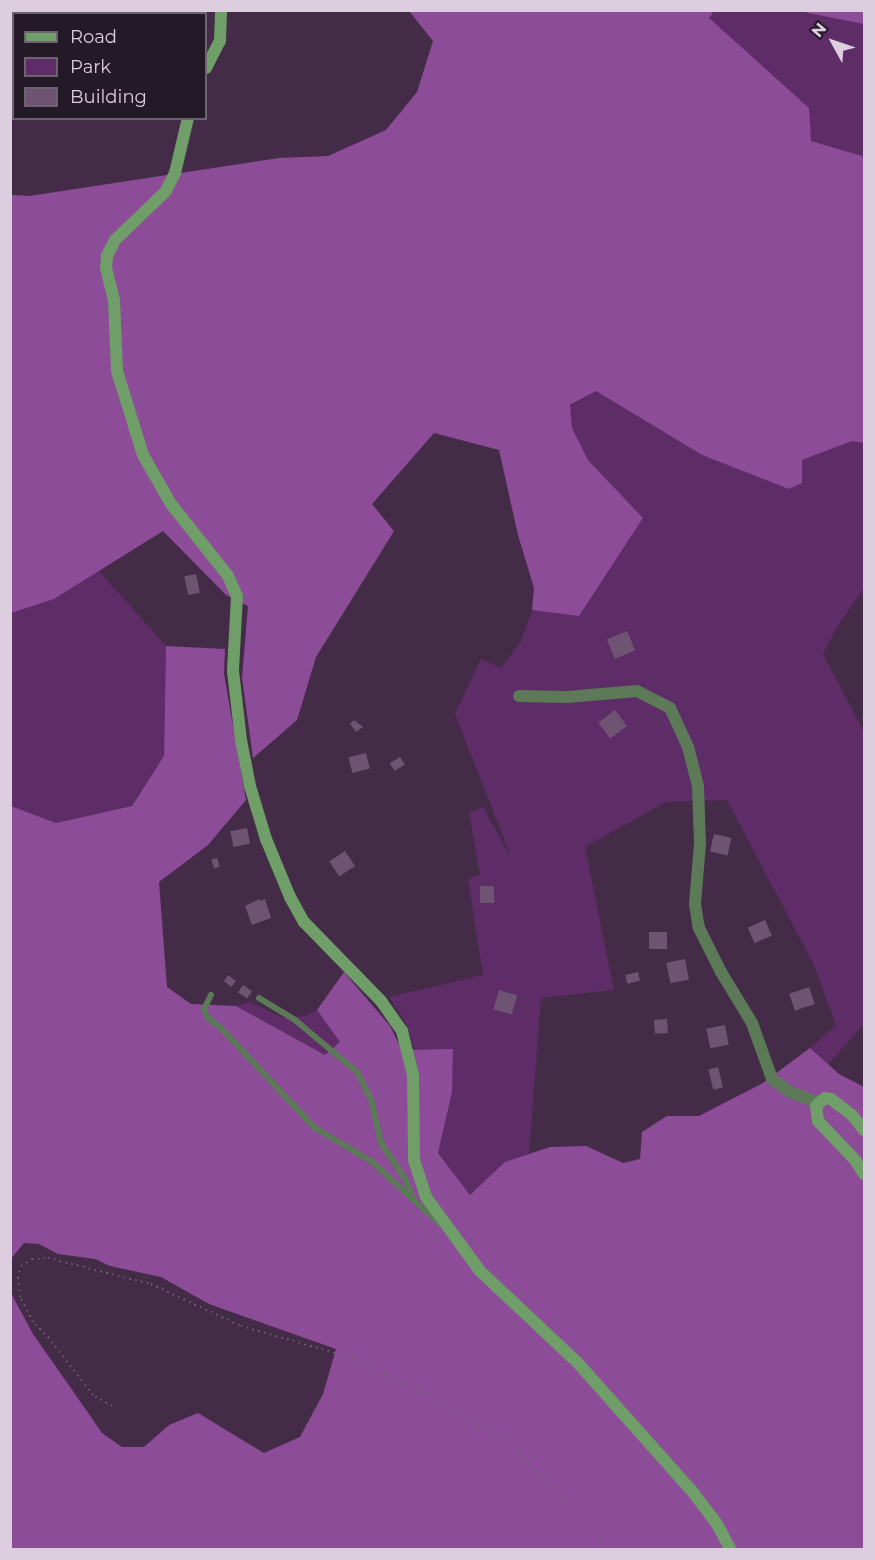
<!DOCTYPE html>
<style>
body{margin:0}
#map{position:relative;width:875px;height:1560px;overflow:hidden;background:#442b48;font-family:Montserrat,sans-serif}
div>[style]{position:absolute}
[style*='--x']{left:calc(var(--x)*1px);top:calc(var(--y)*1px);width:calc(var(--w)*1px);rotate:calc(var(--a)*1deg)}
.green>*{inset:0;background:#5e2c67}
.forest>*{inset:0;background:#8d4c98}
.building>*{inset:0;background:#6e5373;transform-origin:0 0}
.path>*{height:2px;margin-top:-1px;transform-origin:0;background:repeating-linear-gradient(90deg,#735d76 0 1.5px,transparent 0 6px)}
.service>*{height:6px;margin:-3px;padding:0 3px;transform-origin:3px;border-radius:3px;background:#5c7958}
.minor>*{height:12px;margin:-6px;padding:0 6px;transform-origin:6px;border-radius:6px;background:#5c7958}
.secondary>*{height:12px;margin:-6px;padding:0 6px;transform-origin:6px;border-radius:6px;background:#6f9e69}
span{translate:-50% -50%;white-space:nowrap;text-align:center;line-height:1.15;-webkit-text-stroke:4.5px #241926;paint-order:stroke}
.frame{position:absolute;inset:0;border:12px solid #dccddf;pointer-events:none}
.legend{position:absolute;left:12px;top:12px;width:195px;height:108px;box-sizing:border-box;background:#241926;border:2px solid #6e6170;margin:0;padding:8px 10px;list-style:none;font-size:18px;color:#dccddf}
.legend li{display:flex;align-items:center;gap:12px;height:30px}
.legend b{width:30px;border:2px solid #6e6170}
.north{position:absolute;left:803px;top:12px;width:60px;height:60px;-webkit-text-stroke:4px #241926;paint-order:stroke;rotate:310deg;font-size:16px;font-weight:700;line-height:24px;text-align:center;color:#dccddf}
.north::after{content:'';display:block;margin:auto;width:21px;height:27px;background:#dccddf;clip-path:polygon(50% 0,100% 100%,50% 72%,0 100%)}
</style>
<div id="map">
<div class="green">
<i style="clip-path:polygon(805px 10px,864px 24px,864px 160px,862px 156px,811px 141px,709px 18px,714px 11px)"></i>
<i style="clip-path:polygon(596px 391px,702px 455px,802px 483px,802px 460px,852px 441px,864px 443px,864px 588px,836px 629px,823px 654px,864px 732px,864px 1024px,828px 1064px,810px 1048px,836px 1025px,814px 965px,727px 800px,666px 802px,585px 847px,614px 990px,541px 998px,529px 1154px,505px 1163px,470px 1195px,438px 1153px,452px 1092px,453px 1049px,415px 1051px,405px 1022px,389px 997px,483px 975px,468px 879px,480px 874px,469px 813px,483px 807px,512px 859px,455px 714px,481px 659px,501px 668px,521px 641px,532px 610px,579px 616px,643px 518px,588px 460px,572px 428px,570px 406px)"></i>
<i style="clip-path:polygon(99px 571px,166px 646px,164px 756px,132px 806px,56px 823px,11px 806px,10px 613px,54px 599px)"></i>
<i style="clip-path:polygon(250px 1002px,283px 1018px,305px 1016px,317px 1010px,340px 1042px,325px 1055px,236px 1006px)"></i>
</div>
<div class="forest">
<i style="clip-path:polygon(409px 11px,714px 11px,709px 18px,809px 108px,811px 141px,862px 156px,864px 160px,864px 443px,852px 441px,802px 460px,802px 483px,789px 489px,702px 455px,596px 391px,570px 405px,572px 428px,588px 460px,643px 518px,579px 616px,532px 610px,534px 588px,518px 535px,499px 450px,434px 433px,372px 504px,394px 531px,316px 657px,297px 720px,253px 758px,242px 678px,248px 606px,226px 595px,163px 531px,54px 599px,11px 613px,10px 195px,29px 196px,279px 158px,328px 156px,386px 130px,417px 92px,433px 41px)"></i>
<i style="clip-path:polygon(805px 11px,864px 11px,864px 24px,808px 13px)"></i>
<i style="clip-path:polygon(166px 646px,225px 649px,224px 674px,246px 800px,208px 845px,159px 882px,167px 987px,191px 1004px,236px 1006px,325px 1055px,340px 1042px,317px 1010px,344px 972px,390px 1026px,402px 1050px,453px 1049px,452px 1092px,438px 1153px,470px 1195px,505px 1162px,550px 1147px,586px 1146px,623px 1163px,640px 1159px,642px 1132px,667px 1116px,699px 1116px,763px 1083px,810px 1048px,839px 1074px,864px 1087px,864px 1549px,11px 1549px,10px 1288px,13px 1297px,33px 1334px,75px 1394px,102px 1433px,122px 1447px,144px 1447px,169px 1425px,198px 1413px,264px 1453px,300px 1437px,323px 1394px,336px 1349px,209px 1304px,161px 1277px,110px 1266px,95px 1259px,58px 1254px,39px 1244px,24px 1243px,11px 1259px,11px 806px,56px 823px,132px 806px,164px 756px)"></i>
</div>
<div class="building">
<i style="left:196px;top:574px;width:19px;height:12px;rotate:78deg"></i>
<i style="left:627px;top:631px;width:21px;height:22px;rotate:67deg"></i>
<i style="left:615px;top:710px;width:20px;height:21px;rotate:53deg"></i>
<i style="clip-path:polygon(354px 720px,363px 727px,356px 732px,350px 724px)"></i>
<i style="left:366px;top:753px;width:16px;height:18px;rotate:76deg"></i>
<i style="left:400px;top:757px;width:9px;height:12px;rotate:58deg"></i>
<i style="left:247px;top:828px;width:16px;height:17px;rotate:79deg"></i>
<i style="left:714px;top:834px;width:18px;height:18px;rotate:13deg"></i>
<i style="left:345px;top:851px;width:18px;height:19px;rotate:56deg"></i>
<i style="left:217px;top:858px;width:9px;height:6px;rotate:72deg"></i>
<i style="left:480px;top:886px;width:14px;height:17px"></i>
<i style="clip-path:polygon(259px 899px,260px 901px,265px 899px,271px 918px,252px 925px,245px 906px)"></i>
<i style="left:765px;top:920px;width:17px;height:19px;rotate:66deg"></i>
<i style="left:649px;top:932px;width:18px;height:17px"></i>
<i style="left:685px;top:959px;width:21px;height:19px;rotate:79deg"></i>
<i style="left:638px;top:972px;width:9px;height:13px;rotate:77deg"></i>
<i style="clip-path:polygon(228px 975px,236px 981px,231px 987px,224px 981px)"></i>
<i style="left:243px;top:985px;width:11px;height:9px;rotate:34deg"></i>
<i style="left:809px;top:987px;width:18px;height:21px;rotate:71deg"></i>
<i style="left:499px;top:990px;width:19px;height:20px;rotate:16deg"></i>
<i style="left:667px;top:1019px;width:14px;height:13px;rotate:86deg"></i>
<i style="left:725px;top:1025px;width:20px;height:19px;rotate:79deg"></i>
<i style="left:718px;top:1067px;width:21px;height:10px;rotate:76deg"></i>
</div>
<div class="path">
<i style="--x:112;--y:1406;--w:22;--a:-150"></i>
<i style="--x:93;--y:1395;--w:72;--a:-127.7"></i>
<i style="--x:49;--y:1338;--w:23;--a:-135"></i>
<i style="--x:33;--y:1322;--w:28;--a:-117"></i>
<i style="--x:20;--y:1297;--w:19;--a:-96"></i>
<i style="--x:18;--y:1278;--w:12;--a:-76"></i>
<i style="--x:21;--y:1266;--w:13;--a:-32"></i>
<i style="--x:32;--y:1259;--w:16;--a:-4"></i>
<i style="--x:48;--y:1258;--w:106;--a:14.2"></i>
<i style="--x:151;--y:1284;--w:99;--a:25"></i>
<i style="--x:241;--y:1326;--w:109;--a:15.9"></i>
<i style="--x:346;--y:1356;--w:101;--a:25.8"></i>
<i style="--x:437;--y:1400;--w:76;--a:31"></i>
<i style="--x:502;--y:1439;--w:23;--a:40"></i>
<i style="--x:520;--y:1454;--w:131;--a:47.2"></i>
</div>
<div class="service">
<i style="--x:211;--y:995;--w:16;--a:117"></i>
<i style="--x:204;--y:1009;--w:10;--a:66"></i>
<i style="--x:208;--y:1018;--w:16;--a:38"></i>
<i style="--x:221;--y:1028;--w:137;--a:46.8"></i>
<i style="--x:315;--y:1128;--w:65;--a:30.5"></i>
<i style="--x:371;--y:1161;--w:91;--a:42.3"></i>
<i style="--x:259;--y:998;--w:42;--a:31.4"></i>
<i style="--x:295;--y:1020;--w:81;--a:40"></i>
<i style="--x:357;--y:1072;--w:30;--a:63"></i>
<i style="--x:371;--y:1099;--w:45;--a:77.2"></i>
<i style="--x:381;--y:1143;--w:43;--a:56.3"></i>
<i style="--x:405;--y:1179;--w:22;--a:68"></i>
</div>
<div class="minor">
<i style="--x:519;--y:696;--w:48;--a:1.2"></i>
<i style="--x:567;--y:697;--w:70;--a:-4.9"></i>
<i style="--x:637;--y:691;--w:37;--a:27"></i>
<i style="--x:670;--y:708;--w:43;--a:65.2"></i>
<i style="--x:688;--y:747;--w:40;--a:75.6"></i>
<i style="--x:698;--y:786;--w:58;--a:88"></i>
<i style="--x:700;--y:844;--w:60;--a:94.8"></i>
<i style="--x:695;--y:904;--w:24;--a:81"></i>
<i style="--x:699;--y:928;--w:49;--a:63.4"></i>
<i style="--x:721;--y:972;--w:60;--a:58.7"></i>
<i style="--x:752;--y:1023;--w:59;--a:70.3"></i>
<i style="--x:772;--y:1079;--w:22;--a:36"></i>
<i style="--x:790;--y:1092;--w:30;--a:21"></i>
</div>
<div class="secondary">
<i style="--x:206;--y:68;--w:30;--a:-63"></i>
<i style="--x:220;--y:41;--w:31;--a:-88"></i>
<i style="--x:188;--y:118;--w:57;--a:103.3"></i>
<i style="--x:175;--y:173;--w:20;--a:117"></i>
<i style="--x:166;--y:191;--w:71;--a:136.1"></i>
<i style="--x:115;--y:240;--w:18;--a:117"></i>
<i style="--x:107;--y:256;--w:12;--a:95"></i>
<i style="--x:106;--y:268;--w:34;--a:76"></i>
<i style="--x:114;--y:301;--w:70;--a:87.5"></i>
<i style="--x:117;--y:371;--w:88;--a:72.8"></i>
<i style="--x:143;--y:455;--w:56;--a:60.3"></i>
<i style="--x:171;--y:504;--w:92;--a:51.6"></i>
<i style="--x:228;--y:576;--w:22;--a:66"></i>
<i style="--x:237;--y:596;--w:75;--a:93.1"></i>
<i style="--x:233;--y:671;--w:69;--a:83.4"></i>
<i style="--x:241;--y:740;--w:47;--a:78.9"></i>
<i style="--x:250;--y:786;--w:55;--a:73.2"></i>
<i style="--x:266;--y:839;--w:63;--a:67.5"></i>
<i style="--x:290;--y:897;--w:29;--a:61"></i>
<i style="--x:304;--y:922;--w:110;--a:45.7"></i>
<i style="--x:381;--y:1001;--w:37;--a:55"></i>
<i style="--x:402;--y:1031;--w:45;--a:76"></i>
<i style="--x:413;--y:1075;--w:85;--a:89.3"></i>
<i style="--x:414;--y:1160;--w:39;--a:72"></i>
<i style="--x:426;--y:1197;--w:92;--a:53.9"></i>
<i style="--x:480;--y:1271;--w:133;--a:43.2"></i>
<i style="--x:577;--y:1362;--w:173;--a:48.3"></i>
<i style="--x:692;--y:1491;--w:41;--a:52.9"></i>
<i style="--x:717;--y:1524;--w:30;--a:62"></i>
<i style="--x:864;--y:1130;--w:19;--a:-129"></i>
<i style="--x:852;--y:1115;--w:26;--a:-143"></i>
<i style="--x:831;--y:1099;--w:6;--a:-171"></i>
<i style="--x:825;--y:1098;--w:12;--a:138"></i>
<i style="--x:816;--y:1106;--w:15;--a:82"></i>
<i style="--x:818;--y:1121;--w:54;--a:46.5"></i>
<i style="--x:855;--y:1160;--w:17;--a:57"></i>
</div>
<div class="frame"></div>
<ul class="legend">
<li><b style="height:8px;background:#6f9e69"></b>Road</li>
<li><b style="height:16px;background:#5e2c67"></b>Park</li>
<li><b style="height:16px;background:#6e5373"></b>Building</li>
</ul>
<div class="north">N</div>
</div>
